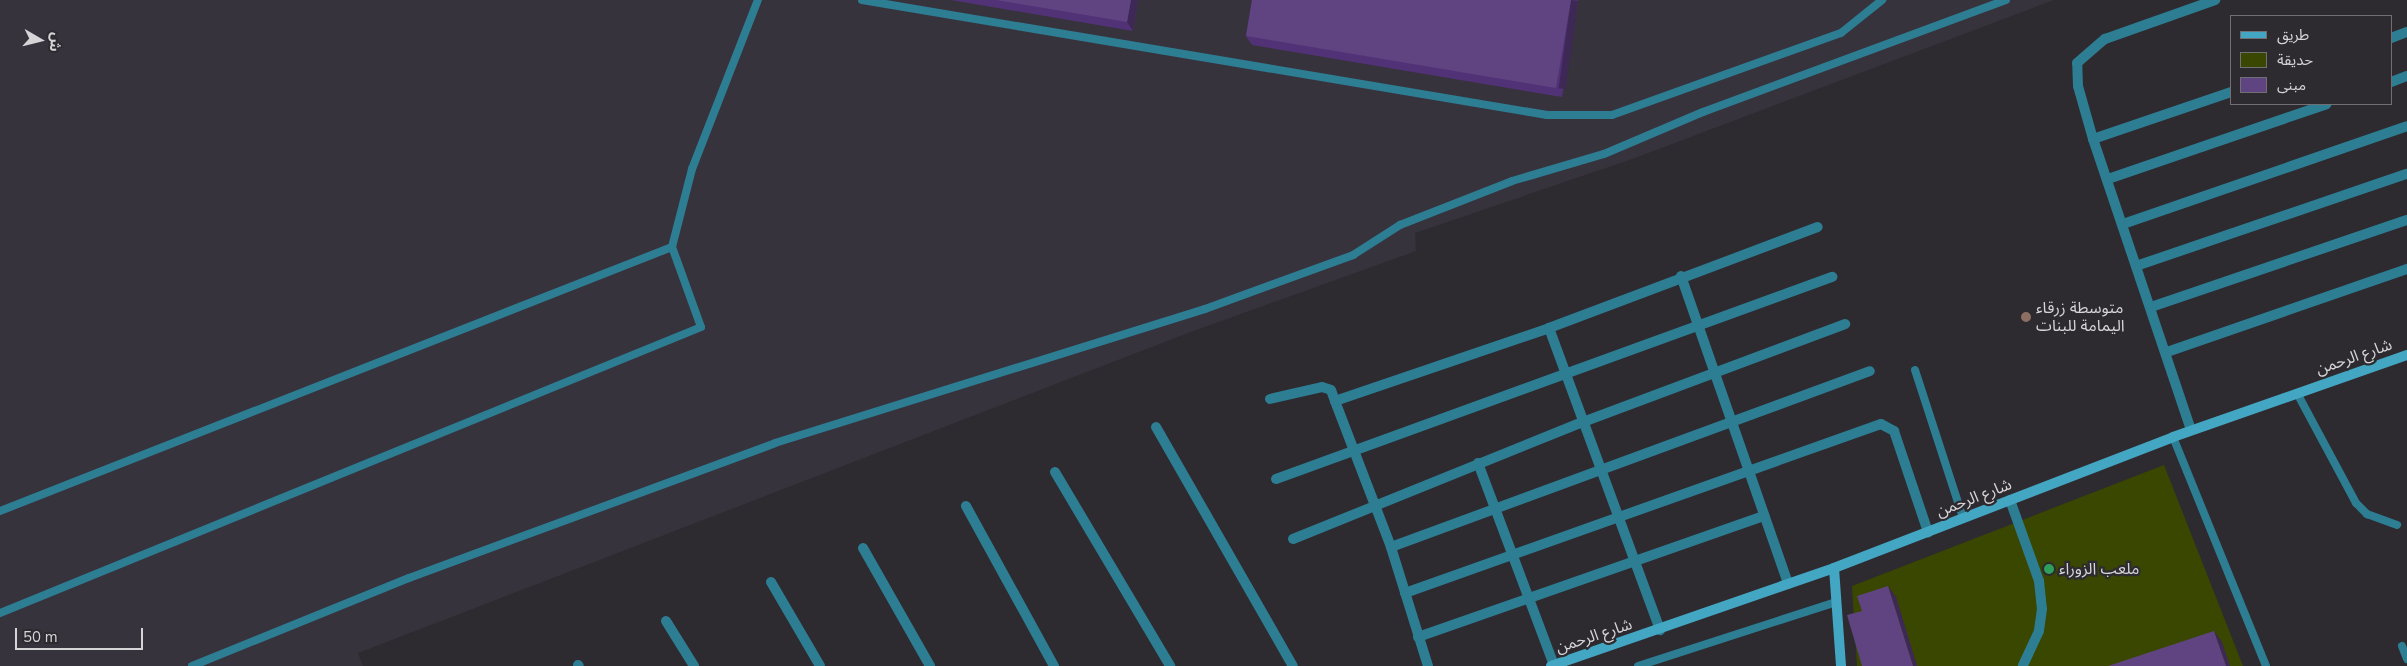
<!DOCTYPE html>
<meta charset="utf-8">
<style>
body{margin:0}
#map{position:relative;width:2407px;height:666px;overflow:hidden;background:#2d2b30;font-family:"Nunito Sans","Noto Sans Arabic",sans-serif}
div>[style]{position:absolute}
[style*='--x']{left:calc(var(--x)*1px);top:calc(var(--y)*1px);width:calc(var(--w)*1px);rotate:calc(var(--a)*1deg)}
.built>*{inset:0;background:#37333d}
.green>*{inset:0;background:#394700}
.lane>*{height:8px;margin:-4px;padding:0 4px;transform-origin:4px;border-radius:4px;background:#2d7d93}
.street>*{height:10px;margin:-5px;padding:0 5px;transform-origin:5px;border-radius:5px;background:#2d7d93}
.secondary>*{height:10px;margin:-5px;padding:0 5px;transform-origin:5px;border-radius:5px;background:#43a7c3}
.wall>*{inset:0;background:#523277}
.shaded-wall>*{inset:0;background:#3d2856;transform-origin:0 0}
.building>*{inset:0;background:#604482}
.dots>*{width:14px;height:14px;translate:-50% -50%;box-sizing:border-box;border:2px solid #2d2b30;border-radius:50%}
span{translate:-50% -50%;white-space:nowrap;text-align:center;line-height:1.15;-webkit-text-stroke:4.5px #2d2b30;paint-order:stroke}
.poi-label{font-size:16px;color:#d5d4d7}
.left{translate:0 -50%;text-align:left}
.street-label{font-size:16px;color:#d5d4d7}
.legend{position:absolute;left:2230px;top:15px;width:162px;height:90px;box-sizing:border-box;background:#2d2b30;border:1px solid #706f73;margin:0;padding:6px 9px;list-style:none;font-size:15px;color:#d5d4d7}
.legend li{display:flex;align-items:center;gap:10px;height:25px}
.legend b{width:25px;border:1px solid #706f73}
.north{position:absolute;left:15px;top:15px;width:50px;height:50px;-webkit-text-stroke:4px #2d2b30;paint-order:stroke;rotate:98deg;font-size:14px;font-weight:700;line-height:20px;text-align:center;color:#d5d4d7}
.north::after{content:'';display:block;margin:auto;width:18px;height:22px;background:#d5d4d7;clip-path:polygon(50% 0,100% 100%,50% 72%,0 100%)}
.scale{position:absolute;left:15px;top:628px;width:128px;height:22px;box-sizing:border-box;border:2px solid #d5d4d7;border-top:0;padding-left:6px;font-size:15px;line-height:18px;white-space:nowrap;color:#d5d4d7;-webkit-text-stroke:4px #2d2b30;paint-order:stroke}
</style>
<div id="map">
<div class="built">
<i style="clip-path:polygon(0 0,2054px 0,1635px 158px,1415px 233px,1416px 251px,1188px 333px,358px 653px,363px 666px,0 666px)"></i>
</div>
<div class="green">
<i style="clip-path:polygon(2164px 465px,2243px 666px,1857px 666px,1852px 586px)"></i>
</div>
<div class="lane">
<i style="--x:862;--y:0;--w:695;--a:9.53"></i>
<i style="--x:1547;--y:115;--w:65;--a:0"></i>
<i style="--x:1612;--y:115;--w:243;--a:-19.7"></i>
<i style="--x:1841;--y:33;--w:53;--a:-38.8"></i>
<i style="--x:1915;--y:370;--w:156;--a:72"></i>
<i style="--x:2297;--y:393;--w:125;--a:61.8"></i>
<i style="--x:2356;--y:503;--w:16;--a:45"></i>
<i style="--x:2367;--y:514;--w:32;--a:20"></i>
<i style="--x:2173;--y:437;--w:247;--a:67.9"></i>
<i style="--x:0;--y:511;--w:722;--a:-21.45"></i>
<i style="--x:672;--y:247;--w:81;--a:-75.6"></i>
<i style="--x:692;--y:169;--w:181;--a:-68.7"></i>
<i style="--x:0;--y:613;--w:757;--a:-22.19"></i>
<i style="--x:701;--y:327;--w:85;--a:-109.9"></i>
<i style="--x:2402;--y:646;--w:14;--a:69"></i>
<i style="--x:192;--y:666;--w:234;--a:-22.1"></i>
<i style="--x:409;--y:578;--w:390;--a:-20.2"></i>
<i style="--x:775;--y:443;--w:450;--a:-17.3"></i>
<i style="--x:1205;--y:309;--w:158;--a:-20"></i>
<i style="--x:1353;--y:255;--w:56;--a:-32.6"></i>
<i style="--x:1400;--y:225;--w:120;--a:-21.4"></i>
<i style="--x:1512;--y:181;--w:96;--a:-16.4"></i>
<i style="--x:1604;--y:154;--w:108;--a:-23"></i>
<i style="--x:1703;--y:112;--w:323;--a:-20.3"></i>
<i style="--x:1638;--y:666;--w:208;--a:-17.9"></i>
</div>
<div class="street">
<i style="--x:2391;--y:38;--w:17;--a:-21"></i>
<i style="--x:2391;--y:82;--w:17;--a:-21"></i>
<i style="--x:2093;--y:139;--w:146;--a:-18.8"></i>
<i style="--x:2108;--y:179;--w:231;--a:-18.9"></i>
<i style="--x:2123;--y:224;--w:300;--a:-19"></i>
<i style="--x:2136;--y:266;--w:286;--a:-18.8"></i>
<i style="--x:1681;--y:276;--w:326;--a:70.8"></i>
<i style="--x:2151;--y:307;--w:270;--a:-18.8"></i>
<i style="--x:1549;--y:328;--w:322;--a:69.8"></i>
<i style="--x:2167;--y:352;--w:254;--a:-19.1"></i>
<i style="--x:1270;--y:399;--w:53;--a:-13"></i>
<i style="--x:1322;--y:387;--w:9;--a:18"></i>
<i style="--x:1331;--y:390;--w:12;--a:70"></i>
<i style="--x:1156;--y:427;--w:275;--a:60.2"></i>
<i style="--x:2191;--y:430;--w:307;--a:-108.6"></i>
<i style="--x:2093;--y:139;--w:55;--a:-105.8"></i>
<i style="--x:2078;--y:86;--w:23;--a:-92"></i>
<i style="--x:2077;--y:63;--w:37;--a:-41"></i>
<i style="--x:2105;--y:39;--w:117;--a:-19.5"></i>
<i style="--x:1478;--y:463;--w:216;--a:69.4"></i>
<i style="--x:1055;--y:472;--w:226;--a:59.3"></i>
<i style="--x:1276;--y:479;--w:592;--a:-19.97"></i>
<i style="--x:2010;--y:500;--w:86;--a:70.3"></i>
<i style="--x:2039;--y:581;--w:28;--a:84"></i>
<i style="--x:2042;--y:609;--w:22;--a:98"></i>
<i style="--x:2039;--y:631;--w:38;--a:115"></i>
<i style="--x:966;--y:506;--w:183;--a:61.2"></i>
<i style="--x:1293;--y:539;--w:313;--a:-22"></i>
<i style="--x:1583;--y:422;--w:280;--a:-20.5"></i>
<i style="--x:1391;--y:547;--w:510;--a:-20.17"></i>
<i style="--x:863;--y:548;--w:136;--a:60.4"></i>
<i style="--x:771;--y:582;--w:97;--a:59.7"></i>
<i style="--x:1405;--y:593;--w:505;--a:-19.55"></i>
<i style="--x:1881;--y:424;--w:15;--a:28"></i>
<i style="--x:1894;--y:431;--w:107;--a:71.4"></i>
<i style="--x:666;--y:621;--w:53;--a:58.1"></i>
<i style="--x:1418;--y:637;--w:367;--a:-19.3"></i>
<i style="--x:578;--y:665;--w:1;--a:45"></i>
<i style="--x:1428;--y:666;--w:125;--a:-107.3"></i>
<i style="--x:1391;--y:547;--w:156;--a:-111"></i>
<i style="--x:1335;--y:401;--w:226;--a:-18.8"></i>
<i style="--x:1549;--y:328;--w:287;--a:-20.6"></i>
</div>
<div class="secondary">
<i style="--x:1834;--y:568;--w:98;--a:85.9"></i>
<i style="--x:1551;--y:666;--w:299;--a:-19.1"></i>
<i style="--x:1834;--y:568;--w:363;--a:-21.1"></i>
<i style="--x:2173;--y:437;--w:248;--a:-19.3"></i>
</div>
<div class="wall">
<i style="clip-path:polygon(951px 0,1138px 0,1133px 31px)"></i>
<i style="clip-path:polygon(1252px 0,1578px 0,1578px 1px,1562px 97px,1252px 45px,1246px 36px)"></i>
</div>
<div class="shaded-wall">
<i style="clip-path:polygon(1131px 0,1138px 0,1133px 31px,1127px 22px)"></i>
<i style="left:1571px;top:0;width:7px;height:89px;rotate:8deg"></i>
<i style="clip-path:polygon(1888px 586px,1896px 597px,1917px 666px,1913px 666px)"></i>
<i style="clip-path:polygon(2214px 631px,2222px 642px,2230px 666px,2226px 666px)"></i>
</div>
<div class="building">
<i style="clip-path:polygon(996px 0,1131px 0,1127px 22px)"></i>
<i style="clip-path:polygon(1252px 0,1571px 0,1556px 88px,1246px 36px)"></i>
<i style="clip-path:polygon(1888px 586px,1913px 666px,1862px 666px,1847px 615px,1862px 611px,1857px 596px)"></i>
<i style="clip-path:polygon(2214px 631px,2226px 666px,2108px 666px)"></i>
</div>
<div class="dots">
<i style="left:2026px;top:317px;background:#8d6e63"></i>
<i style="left:2049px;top:569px;background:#2e9e5b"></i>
</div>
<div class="poi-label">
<span class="left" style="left:2036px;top:317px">متوسطة زرقاء<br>اليمامة للبنات</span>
<span class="left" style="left:2059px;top:569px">ملعب الزوراء</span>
</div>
<div class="street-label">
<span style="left:2354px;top:357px;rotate:-19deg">شارع الرحمن</span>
<span style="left:1974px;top:498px;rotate:-21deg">شارع الرحمن</span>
<span style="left:1594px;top:636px;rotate:-18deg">شارع الرحمن</span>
</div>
<ul class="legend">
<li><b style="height:6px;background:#43a7c3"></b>طريق</li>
<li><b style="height:14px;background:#394700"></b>حديقة</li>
<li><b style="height:14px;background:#604482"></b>مبنى</li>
</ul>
<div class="north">ش</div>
<div class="scale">50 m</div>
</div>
